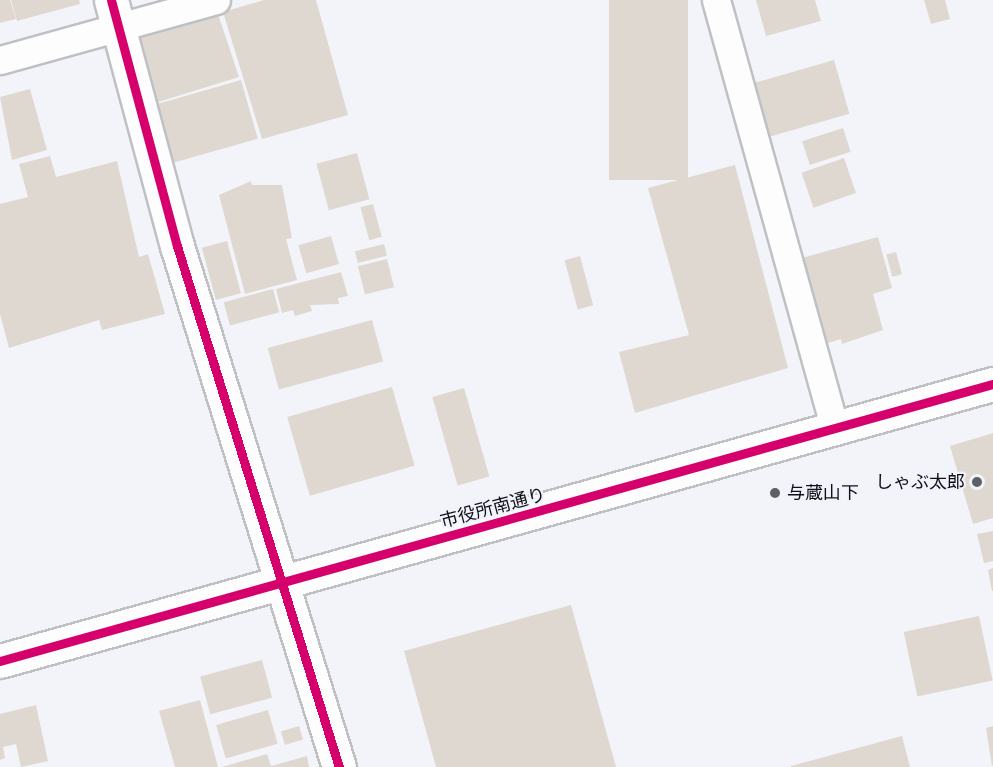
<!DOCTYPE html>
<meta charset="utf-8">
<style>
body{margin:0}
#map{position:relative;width:993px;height:767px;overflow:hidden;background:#f3f4f9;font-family:Figtree,"Noto Sans JP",sans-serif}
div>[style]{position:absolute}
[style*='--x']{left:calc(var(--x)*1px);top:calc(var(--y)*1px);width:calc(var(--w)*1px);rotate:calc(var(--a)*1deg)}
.building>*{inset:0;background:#dfd8d1;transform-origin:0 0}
.roads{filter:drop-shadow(2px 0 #bfc0c4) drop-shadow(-2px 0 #bfc0c4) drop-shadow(0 2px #bfc0c4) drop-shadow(0 -2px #bfc0c4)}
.minor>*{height:27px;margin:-13.5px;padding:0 13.5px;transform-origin:13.5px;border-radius:13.5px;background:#fdfdfe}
.tertiary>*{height:33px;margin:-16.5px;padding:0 16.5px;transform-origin:16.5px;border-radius:16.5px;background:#fdfdfe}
.cycleway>*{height:9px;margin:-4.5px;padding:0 4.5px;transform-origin:4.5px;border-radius:4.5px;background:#d6006c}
.dots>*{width:16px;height:16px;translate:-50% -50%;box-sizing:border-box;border:3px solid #f0f2fc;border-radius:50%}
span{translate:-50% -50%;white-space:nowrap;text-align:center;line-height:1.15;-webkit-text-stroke:4.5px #f0f2fc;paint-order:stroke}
.poi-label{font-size:18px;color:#101013}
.right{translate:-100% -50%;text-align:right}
.left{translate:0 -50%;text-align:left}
.street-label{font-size:18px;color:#101013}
</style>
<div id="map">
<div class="building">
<i style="clip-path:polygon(0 0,10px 0,16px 19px,0 23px)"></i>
<i style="clip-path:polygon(11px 0,79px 0,80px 4px,17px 21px)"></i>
<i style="clip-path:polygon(264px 0,316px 0,348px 115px,262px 139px,223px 12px)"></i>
<i style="left:609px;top:0;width:79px;height:180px"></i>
<i style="clip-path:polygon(756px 0,815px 0,821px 21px,766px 36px)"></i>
<i style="clip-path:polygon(924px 0,945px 0,950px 19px,931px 24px)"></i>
<i style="clip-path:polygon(216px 8px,239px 77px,155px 103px,137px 38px,162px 23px)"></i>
<i style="left:834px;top:60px;width:56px;height:84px;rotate:74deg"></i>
<i style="left:241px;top:80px;width:61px;height:87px;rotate:74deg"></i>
<i style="clip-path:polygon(30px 89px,47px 150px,12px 160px,0 97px)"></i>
<i style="left:843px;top:128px;width:25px;height:43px;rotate:72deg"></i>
<i style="left:357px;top:153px;width:48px;height:42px;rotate:75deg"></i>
<i style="clip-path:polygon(50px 156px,56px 177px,117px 161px,139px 257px,148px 254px,165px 314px,102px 330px,99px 320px,9px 348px,0 314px,0 204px,28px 197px,19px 164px)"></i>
<i style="left:844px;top:158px;width:37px;height:45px;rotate:71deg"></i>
<i style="clip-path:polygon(735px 165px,788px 368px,635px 413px,619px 352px,689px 335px,648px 188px)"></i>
<i style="clip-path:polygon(251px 181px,252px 185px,282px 185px,292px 238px,286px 239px,297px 280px,245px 294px,219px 195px)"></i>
<i style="left:373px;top:204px;width:34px;height:13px;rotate:75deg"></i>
<i style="left:331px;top:236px;width:29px;height:34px;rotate:74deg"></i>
<i style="clip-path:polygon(878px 237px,892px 288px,873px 294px,883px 330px,842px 344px,841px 339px,822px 345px,798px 259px)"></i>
<i style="left:227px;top:241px;width:54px;height:26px;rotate:75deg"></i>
<i style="left:384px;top:244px;width:12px;height:30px;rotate:76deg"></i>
<i style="left:896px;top:252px;width:23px;height:10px;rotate:75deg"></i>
<i style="left:580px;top:256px;width:51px;height:16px;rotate:75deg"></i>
<i style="left:387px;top:259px;width:29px;height:30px;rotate:76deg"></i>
<i style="clip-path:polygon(341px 272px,348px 296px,338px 298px,339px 304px,310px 305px,312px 311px,295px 316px,293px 310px,282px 313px,276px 289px)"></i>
<i style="left:273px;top:289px;width:24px;height:51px;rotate:75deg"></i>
<i style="left:372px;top:320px;width:43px;height:108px;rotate:75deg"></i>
<i style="left:392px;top:387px;width:82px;height:109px;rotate:74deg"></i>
<i style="left:464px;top:388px;width:92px;height:33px;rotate:74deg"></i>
<i style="clip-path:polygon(993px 433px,993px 518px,973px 524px,950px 446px)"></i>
<i style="clip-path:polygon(993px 531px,993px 561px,984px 563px,977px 534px)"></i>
<i style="clip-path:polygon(993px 568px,993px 591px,992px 591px,988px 570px)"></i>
<i style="clip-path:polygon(571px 605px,616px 767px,436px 767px,404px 651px)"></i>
<i style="left:979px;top:616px;width:66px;height:77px;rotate:78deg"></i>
<i style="left:262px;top:660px;width:39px;height:64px;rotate:75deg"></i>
<i style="clip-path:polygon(200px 700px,218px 767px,175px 767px,159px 711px)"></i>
<i style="clip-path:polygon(36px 705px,48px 761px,21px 767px,16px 744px,3px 747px,5px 758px,0 760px,0 714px)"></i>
<i style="left:268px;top:710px;width:35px;height:54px;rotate:74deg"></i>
<i style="left:299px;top:726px;width:14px;height:19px;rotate:73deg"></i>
<i style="clip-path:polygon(993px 726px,993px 765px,992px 766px,986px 728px)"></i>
<i style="clip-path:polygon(902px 736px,910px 767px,791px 767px,791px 766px)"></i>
<i style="clip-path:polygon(267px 754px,271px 766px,307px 756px,309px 767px,222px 767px)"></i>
</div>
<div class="roads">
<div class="minor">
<i style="--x:716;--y:0;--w:446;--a:74.5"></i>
<i style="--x:0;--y:60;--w:224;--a:-15.5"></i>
</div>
<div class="tertiary">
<i style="--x:111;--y:0;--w:255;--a:75"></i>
<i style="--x:177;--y:246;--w:546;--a:72.73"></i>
<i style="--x:0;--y:661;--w:1031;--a:-15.59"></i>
</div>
</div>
<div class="cycleway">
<i style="--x:111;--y:0;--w:255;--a:75"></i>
<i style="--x:177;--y:246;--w:546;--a:72.73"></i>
<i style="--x:0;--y:661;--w:1031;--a:-15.59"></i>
</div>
<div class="dots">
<i style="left:977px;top:482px;background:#5f6064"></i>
<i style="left:775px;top:493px;background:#5f6064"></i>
</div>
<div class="poi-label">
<span class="right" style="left:965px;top:482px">しゃぶ太郎</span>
<span class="left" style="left:787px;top:493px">与蔵山下</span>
</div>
<div class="street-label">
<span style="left:493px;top:508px;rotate:-15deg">市役所南通り</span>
</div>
</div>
